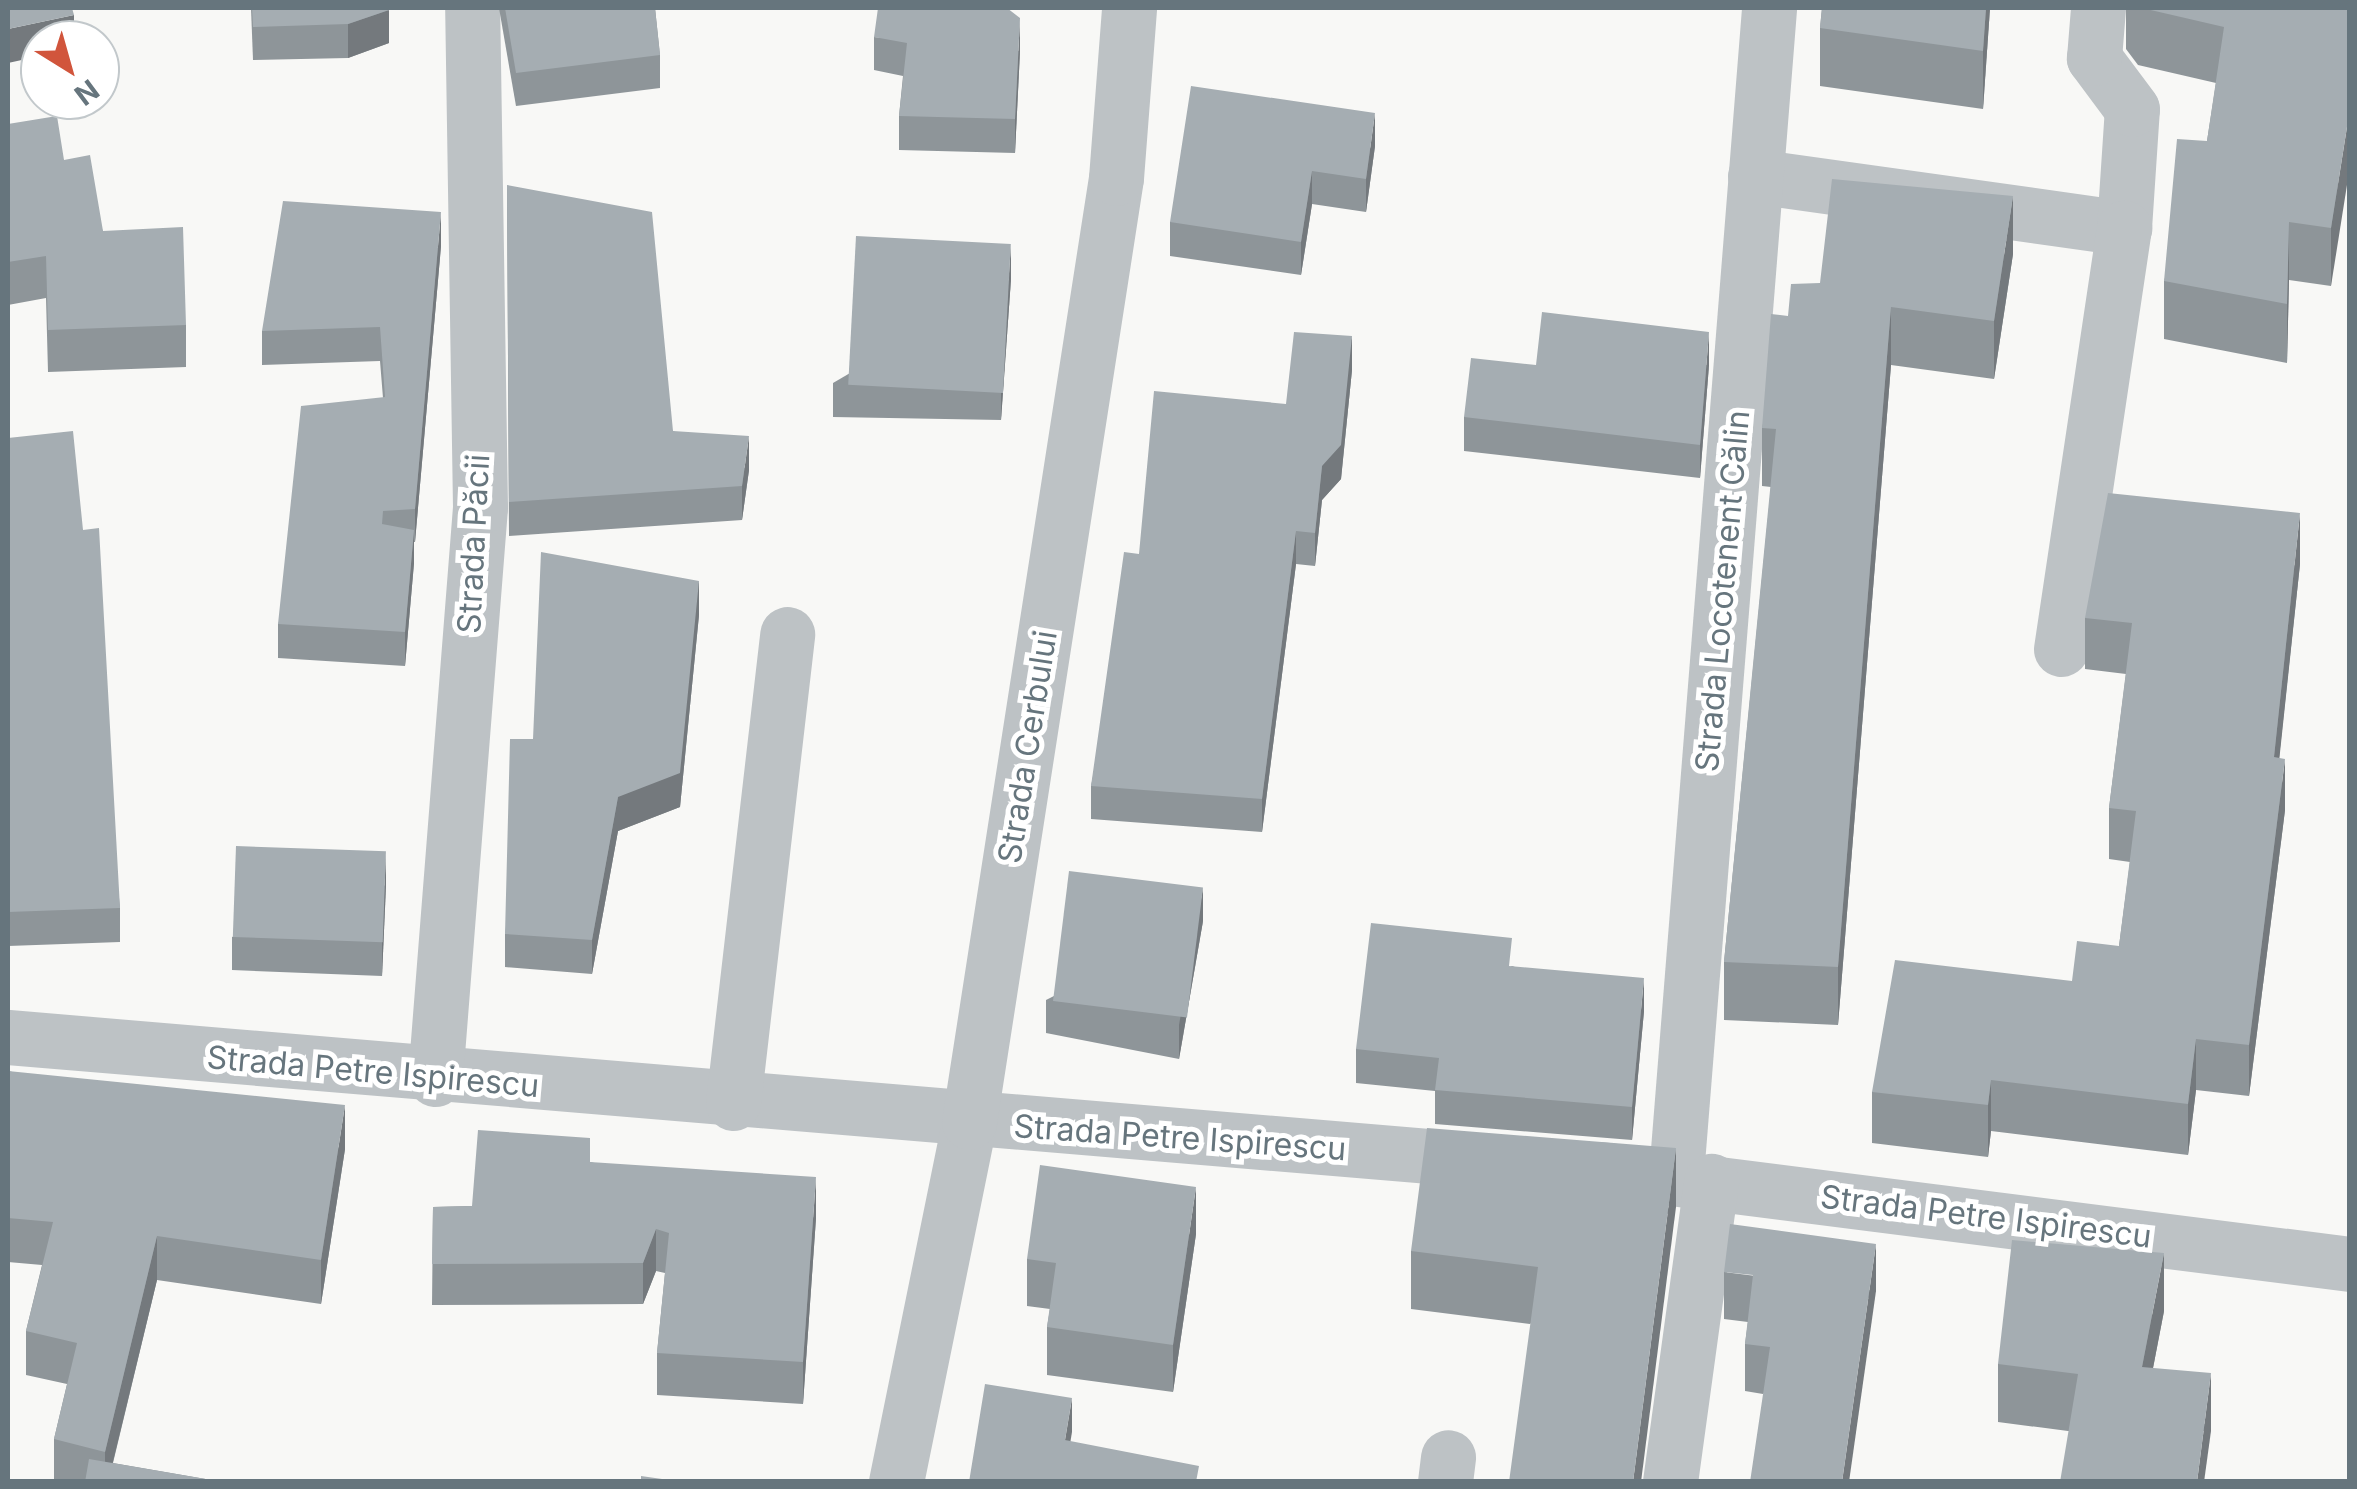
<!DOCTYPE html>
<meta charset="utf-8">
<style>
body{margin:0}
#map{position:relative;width:2357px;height:1489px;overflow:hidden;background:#f8f8f6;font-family:Inter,sans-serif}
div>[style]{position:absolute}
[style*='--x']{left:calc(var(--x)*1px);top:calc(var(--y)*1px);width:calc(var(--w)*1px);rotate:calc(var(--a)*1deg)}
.minor>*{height:55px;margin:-27.5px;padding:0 27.5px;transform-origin:27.5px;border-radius:27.5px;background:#bdc2c5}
.wall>*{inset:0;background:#8e9599}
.shaded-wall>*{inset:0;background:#74797d}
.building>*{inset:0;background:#a5adb2;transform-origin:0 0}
span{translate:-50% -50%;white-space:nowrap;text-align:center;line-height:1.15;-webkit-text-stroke:10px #fff;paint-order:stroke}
.street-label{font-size:32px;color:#66757d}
.frame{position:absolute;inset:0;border:10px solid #66757d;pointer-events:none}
.north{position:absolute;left:20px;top:20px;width:100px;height:100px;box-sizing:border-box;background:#fff;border:2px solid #c2c8cb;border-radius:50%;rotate:143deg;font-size:28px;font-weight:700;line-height:40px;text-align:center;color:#66757d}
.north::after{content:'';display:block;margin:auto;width:35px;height:45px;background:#d1553c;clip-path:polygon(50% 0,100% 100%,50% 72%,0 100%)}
</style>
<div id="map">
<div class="minor">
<i style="--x:1755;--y:176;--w:373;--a:8"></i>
<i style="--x:2124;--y:228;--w:119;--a:-86.2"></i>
<i style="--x:2132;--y:109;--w:64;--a:-126.7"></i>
<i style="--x:2094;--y:58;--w:50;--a:-85.4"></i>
<i style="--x:2061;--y:649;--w:426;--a:-81.5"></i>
<i style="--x:8;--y:1037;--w:1496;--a:4.79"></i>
<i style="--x:435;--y:1079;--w:574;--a:-85.5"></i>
<i style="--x:480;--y:507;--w:499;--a:-90.9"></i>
<i style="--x:733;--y:1103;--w:472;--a:-83.4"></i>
<i style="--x:1600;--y:1169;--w:756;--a:7.22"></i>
<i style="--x:1676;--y:1175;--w:1171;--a:-85.44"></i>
<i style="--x:896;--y:1482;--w:367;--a:-78.5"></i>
<i style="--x:969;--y:1122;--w:955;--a:-81.15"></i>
<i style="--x:1116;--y:178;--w:170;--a:-85.6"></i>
<i style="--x:1445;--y:1482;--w:25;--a:-83"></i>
<i style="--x:1670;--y:1482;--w:304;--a:-82.2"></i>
</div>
<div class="wall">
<i style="clip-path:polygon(251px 8px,388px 8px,389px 43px,348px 58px,253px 60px)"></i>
<i style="clip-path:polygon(499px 8px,655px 8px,660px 55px,660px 88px,516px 106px)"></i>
<i style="clip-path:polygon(1822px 8px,1990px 8px,1983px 109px,1820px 86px,1820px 28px)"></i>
<i style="clip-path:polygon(2126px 8px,2350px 8px,2331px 286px,2289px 280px,2287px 363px,2164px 339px,2164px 281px,2207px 141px,2216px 83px,2138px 65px,2126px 49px)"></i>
<i style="clip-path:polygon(874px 37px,1020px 51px,1015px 153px,899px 150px,899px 116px,903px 76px,874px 70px)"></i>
<i style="clip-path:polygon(8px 124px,64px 160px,103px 231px,186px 325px,186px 367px,48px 372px,46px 298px,8px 305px)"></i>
<i style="clip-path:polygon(1375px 146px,1366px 212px,1312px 204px,1301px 275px,1170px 256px,1170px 222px)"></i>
<i style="clip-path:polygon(507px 185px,673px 431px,749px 470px,742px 520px,509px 536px)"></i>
<i style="clip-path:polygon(441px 246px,415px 542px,414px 542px,414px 563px,405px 666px,278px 658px,278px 624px,383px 398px,380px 361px,262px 365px,262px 331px)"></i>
<i style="clip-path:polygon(2013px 254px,1994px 379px,1891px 365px,1838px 1025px,1724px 1020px,1724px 962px,1771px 487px,1762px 486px,1762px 428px,1788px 316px,1820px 283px)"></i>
<i style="clip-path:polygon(1011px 279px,1001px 420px,833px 417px,833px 383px)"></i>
<i style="clip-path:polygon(1536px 365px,1709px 365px,1700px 478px,1464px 451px,1464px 417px)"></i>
<i style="clip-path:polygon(1352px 370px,1341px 479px,1322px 500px,1315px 566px,1296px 564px,1262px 832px,1091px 819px,1091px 786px,1139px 554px,1286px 404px)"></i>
<i style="clip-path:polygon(8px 438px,83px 530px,120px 908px,120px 942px,8px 946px)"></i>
<i style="clip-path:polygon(2300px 564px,2279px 758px,2285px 810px,2249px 1096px,2196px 1090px,2188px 1155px,1991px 1131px,1988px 1157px,1872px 1143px,1872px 1092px,2072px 981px,2119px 946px,2130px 862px,2109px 859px,2109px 808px,2126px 674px,2085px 669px,2085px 618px)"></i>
<i style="clip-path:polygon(699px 615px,680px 807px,618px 831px,592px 974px,505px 967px,505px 934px,533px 739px)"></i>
<i style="clip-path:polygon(386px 885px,382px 976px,232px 970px,232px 937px)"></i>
<i style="clip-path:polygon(1203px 921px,1179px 1059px,1046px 1033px,1046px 1000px)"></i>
<i style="clip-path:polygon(1512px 966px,1644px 1011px,1632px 1140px,1435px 1124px,1435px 1091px,1356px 1083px,1356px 1049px)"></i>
<i style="clip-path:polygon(8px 1071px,345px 1149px,321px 1304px,157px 1280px,113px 1463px,223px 1482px,54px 1482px,54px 1439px,67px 1384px,26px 1375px,26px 1331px,42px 1265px,8px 1262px)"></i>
<i style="clip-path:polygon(590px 1162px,816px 1218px,803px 1404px,657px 1395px,657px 1353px,665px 1273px,656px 1271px,643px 1304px,432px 1305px,433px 1207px,472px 1206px)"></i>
<i style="clip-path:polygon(1676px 1207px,1530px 1324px,1411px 1309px,1411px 1251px)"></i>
<i style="clip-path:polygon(1196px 1234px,1173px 1392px,1047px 1375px,1047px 1327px,1050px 1309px,1027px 1306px,1027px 1259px)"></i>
<i style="clip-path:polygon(1724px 1272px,1876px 1291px,1763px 1394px,1745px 1391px,1745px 1344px,1748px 1322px,1724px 1319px)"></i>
<i style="clip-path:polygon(2164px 1311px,2153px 1368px,2211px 1431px,2068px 1431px,1998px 1422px,1998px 1364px)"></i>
</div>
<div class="shaded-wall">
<i style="clip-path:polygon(1986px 8px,1990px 8px,1983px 109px,1983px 51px)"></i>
<i style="clip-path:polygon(389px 10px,389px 43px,348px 58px,348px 24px)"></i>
<i style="clip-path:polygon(74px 15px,74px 40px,40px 40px,40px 56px,8px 63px,8px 29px)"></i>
<i style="clip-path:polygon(1020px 18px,1020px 51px,1015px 153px,1015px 119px)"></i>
<i style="clip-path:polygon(2350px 108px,2350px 166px,2331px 286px,2331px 228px)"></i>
<i style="clip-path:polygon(1375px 113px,1375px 146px,1366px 212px,1366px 179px)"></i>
<i style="clip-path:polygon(1312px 171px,1312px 204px,1301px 275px,1301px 242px)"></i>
<i style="clip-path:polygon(2013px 196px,2013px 254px,1994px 379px,1994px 321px)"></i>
<i style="clip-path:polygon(441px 212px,441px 246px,415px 542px,415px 509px)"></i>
<i style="clip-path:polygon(2289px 222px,2289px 280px,2287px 363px,2287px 304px)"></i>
<i style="clip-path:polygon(1011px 245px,1011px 279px,1001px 420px,1001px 387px)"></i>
<i style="clip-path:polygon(1891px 307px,1891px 365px,1838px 1025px,1838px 967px)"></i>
<i style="clip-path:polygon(1709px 332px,1709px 365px,1700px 478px,1700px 445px)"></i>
<i style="clip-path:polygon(1352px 336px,1352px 370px,1341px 479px,1322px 500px,1315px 566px,1315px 533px,1322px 466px)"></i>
<i style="clip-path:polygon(749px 436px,749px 470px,742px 520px,742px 486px)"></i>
<i style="clip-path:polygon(2300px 513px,2300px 564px,2274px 809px,2274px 757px)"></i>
<i style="clip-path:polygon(414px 530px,414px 563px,405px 666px,405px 632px)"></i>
<i style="clip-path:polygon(1296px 531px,1296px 564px,1262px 832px,1262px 799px)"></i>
<i style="clip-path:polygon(699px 581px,699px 615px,680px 807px,618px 831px,592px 974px,592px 940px,618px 797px)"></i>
<i style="clip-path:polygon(2285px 759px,2285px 810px,2249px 1096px,2249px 1045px)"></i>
<i style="clip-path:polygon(386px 852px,386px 885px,382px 976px,382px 943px)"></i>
<i style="clip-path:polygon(1203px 888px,1203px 921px,1179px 1059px,1179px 1025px)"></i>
<i style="clip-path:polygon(1644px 978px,1644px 1011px,1632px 1140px,1632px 1107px)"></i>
<i style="clip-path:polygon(2196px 1039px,2196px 1090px,2188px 1155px,2188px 1104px)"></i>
<i style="clip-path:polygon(1991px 1080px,1991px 1131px,1988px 1157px,1988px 1105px)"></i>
<i style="clip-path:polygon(345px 1105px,345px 1149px,321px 1304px,321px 1260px)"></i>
<i style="clip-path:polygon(1676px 1148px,1676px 1207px,1641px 1482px,1633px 1482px)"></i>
<i style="clip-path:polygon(816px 1177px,816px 1218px,803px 1404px,803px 1362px)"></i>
<i style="clip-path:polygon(1196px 1187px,1196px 1234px,1173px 1392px,1173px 1345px)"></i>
<i style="clip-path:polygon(656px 1229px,656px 1271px,643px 1304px,643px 1263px)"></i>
<i style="clip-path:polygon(157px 1236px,157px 1280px,108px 1482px,105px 1482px,105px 1452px)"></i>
<i style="clip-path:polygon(1876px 1244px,1876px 1291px,1849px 1482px,1842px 1482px)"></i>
<i style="clip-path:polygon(2164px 1253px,2164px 1311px,2142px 1425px,2142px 1367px)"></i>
<i style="clip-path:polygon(2211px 1373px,2211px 1431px,2204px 1482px,2197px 1482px)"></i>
<i style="clip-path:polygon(1072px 1398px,1072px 1432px,1065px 1474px,1065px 1440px)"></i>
</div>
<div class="building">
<i style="clip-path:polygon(8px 8px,72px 8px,74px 15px,8px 29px)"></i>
<i style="clip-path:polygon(252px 8px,388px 8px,389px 10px,348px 24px,253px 27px)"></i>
<i style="clip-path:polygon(505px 8px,655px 8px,660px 55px,516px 73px)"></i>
<i style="clip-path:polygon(878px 8px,1007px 8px,1020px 18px,1015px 119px,899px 116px,907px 43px,874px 37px)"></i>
<i style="clip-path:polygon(1822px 8px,1986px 8px,1983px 51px,1820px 28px)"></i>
<i style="clip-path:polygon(2142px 8px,2350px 8px,2350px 108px,2331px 228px,2289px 222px,2287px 304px,2164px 281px,2177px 139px,2207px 141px,2224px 27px)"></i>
<i style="clip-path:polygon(1191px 86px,1375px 113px,1366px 179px,1312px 171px,1301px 242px,1170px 222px)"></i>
<i style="clip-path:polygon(57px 116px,64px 160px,90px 155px,103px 231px,183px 227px,186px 325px,48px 330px,46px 256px,8px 262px,8px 124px)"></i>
<i style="clip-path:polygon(1832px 179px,2013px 196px,1994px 321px,1891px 307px,1838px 967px,1724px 962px,1776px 429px,1762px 428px,1771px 314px,1788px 316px,1791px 284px,1820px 283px)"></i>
<i style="clip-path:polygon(507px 185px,652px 212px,673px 431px,749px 436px,742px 486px,509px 502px)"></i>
<i style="clip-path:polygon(283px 201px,441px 212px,415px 509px,383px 511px,382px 524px,414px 530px,405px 632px,278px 624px,301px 406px,385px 397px,380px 327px,262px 331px)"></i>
<i style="left:856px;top:236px;width:155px;height:149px;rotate:3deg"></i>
<i style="clip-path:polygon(1542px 312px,1709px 332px,1700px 445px,1464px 417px,1471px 358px,1536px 365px)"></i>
<i style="clip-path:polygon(1294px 332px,1352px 336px,1341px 445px,1322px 466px,1315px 533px,1296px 531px,1262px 799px,1091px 786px,1124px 552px,1139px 554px,1154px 391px,1286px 404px)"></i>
<i style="clip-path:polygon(73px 431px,83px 530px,99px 528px,120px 908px,8px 912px,8px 438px)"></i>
<i style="clip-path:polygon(2108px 493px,2300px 513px,2274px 757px,2285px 759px,2249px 1045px,2196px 1039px,2188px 1104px,1991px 1080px,1988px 1105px,1872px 1092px,1895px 960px,2072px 981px,2077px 941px,2119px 946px,2136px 811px,2109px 808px,2132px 623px,2085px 618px)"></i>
<i style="clip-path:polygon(541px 552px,699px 581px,680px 773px,618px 797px,592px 940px,505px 934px,510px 739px,533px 739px)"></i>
<i style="left:236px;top:846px;width:150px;height:91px;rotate:2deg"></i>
<i style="left:1069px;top:871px;width:135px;height:131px;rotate:7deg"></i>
<i style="clip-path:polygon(1371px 923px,1512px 938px,1509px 966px,1644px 978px,1632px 1107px,1435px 1090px,1439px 1058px,1356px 1049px)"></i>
<i style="clip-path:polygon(8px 1071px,345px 1105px,321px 1260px,157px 1236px,105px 1452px,54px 1439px,77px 1343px,26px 1331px,53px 1222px,8px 1218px)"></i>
<i style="clip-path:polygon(1427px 1128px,1676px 1148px,1633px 1482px,1509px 1482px,1538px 1267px,1411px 1251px)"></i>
<i style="clip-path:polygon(478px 1130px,590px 1138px,590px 1162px,816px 1177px,803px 1362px,657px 1353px,669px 1233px,656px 1229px,643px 1263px,432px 1264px,433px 1207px,472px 1206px)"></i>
<i style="clip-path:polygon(1040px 1165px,1196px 1187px,1173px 1345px,1047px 1327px,1056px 1263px,1027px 1259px)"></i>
<i style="clip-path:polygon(1730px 1224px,1876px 1244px,1842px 1482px,1750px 1482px,1770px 1347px,1745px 1344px,1753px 1275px,1724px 1272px)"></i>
<i style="clip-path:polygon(2012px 1240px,2164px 1253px,2142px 1367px,2211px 1373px,2197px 1482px,2060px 1482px,2078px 1374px,1998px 1364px)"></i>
<i style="clip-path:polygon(985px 1384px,1072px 1398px,1065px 1440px,1199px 1466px,1196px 1482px,969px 1482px)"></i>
<i style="clip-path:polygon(89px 1459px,223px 1482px,85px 1482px)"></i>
<i style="clip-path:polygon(641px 1476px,683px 1482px,641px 1482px)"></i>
</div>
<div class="street-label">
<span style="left:474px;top:544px;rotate:-87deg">Strada Păcii</span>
<span style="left:1723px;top:591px;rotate:-85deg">Strada Locotenent Călin</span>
<span style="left:1028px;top:747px;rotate:-81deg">Strada Cerbului</span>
<span style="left:373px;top:1072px;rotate:5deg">Strada Petre Ispirescu</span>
<span style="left:1180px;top:1138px;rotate:4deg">Strada Petre Ispirescu</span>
<span style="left:1986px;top:1217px;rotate:7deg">Strada Petre Ispirescu</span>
</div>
<div class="frame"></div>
<div class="north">N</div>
</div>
